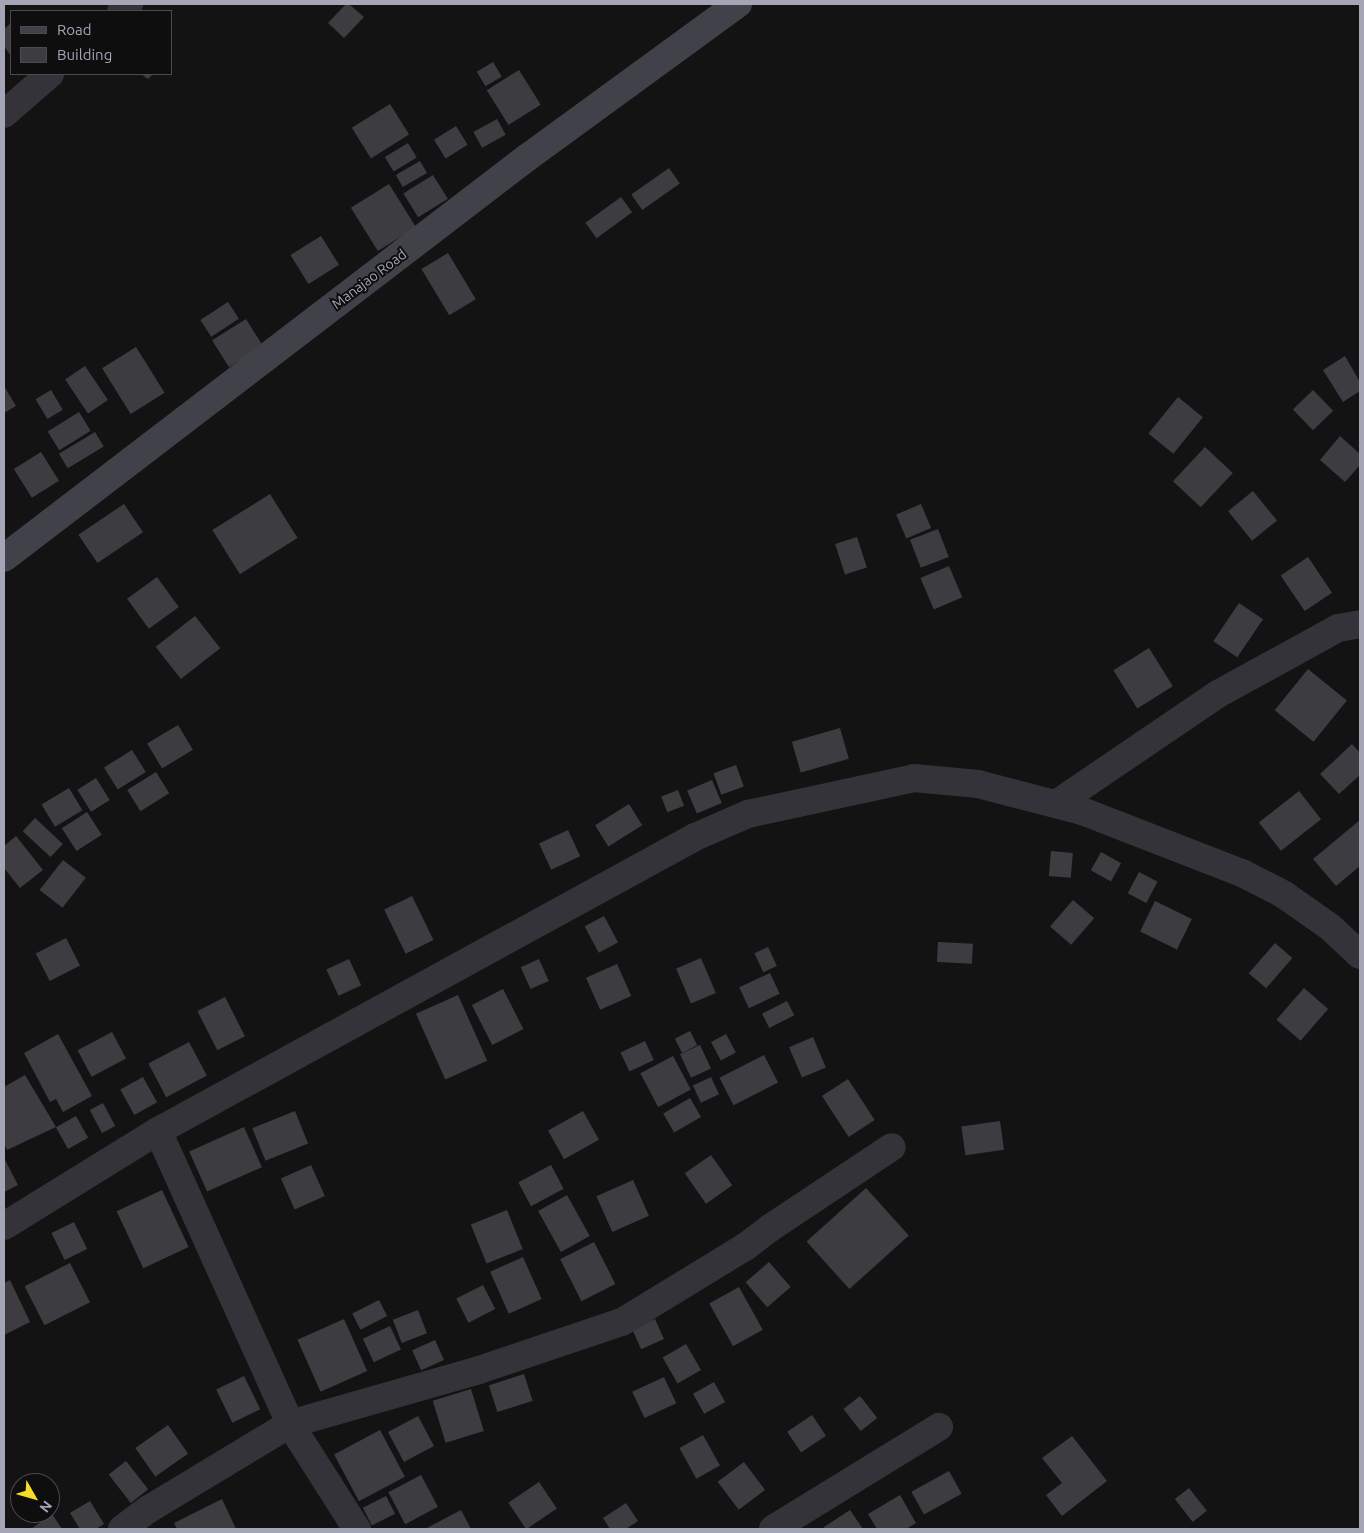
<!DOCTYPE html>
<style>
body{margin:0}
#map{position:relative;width:1364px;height:1533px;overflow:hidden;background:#131314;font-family:Ubuntu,sans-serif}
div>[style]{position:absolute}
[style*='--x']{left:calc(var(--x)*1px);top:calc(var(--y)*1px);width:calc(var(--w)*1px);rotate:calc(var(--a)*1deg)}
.building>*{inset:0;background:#3d3c41;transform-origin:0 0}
.street>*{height:28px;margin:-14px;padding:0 14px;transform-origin:14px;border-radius:14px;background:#343339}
.secondary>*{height:28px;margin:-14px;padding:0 14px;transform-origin:14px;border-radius:14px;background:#414249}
span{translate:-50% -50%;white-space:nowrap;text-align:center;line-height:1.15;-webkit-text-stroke:4px #0e0e0f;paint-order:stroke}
.street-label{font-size:14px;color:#a4a5b5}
.frame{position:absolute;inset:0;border:5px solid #a4a5b5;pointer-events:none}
.legend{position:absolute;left:10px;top:10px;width:162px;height:65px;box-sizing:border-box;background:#0e0e0f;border:1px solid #4a4a51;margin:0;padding:6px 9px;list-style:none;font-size:15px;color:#a4a5b5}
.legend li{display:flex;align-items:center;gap:10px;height:25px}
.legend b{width:25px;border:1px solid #4a4a51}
.north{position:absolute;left:10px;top:1473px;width:50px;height:50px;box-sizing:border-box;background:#0e0e0f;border:1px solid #4a4a51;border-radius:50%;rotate:128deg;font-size:14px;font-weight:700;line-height:20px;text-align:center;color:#a4a5b5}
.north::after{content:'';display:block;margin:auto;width:18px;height:22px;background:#f7db28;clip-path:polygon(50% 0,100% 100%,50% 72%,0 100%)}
</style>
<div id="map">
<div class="building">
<i style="clip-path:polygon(346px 4px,349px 4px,364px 17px,344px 38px,328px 23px)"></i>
<i style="clip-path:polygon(11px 23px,11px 56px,4px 46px,4px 29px)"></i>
<i style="left:493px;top:62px;width:17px;height:19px;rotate:59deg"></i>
<i style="left:519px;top:70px;width:41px;height:38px;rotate:58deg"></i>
<i style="clip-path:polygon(141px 74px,153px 74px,148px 79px)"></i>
<i style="left:390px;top:104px;width:36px;height:45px;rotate:58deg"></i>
<i style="left:497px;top:119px;width:18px;height:27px;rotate:61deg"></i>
<i style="left:456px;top:126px;width:22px;height:26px;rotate:58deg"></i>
<i style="left:408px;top:143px;width:17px;height:27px;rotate:59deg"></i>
<i style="left:420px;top:161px;width:14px;height:28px;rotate:60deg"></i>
<i style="left:669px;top:168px;width:19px;height:46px;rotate:55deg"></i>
<i style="left:433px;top:175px;width:28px;height:35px;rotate:58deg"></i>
<i style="left:389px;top:184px;width:51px;height:45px;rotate:58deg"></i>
<i style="left:621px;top:197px;width:19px;height:44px;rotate:54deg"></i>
<i style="left:321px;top:236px;width:34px;height:36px;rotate:58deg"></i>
<i style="left:448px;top:253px;width:54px;height:31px;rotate:59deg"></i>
<i style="left:228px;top:302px;width:20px;height:33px;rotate:57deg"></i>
<i style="left:246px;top:319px;width:32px;height:40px;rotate:58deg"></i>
<i style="left:136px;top:347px;width:54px;height:40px;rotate:58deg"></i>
<i style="clip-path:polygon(1345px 356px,1360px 382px,1360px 391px,1343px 402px,1323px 370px)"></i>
<i style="left:85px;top:366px;width:41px;height:24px;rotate:56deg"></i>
<i style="clip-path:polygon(4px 386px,16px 406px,4px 413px)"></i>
<i style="left:51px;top:390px;width:23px;height:18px;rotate:59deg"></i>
<i style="left:1313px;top:390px;width:29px;height:28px;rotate:46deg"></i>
<i style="left:1178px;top:397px;width:32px;height:47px;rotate:39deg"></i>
<i style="left:79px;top:412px;width:22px;height:37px;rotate:58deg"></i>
<i style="left:95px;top:432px;width:17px;height:42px;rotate:59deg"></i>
<i style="clip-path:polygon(1340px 436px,1360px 454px,1360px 465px,1345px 482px,1320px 460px)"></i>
<i style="left:1205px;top:447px;width:38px;height:47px;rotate:43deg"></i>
<i style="left:41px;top:452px;width:34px;height:32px;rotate:58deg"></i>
<i style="left:1253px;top:491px;width:38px;height:32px;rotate:51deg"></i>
<i style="left:270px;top:494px;width:52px;height:68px;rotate:58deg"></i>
<i style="left:124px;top:504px;width:34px;height:55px;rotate:56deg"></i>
<i style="left:921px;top:504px;width:26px;height:27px;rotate:67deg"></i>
<i style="left:938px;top:529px;width:30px;height:30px;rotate:69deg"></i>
<i style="left:857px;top:537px;width:32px;height:23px;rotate:72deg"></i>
<i style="left:1308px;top:557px;width:43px;height:33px;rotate:56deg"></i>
<i style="left:949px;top:566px;width:34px;height:31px;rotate:67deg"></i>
<i style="left:157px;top:577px;width:37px;height:37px;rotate:54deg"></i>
<i style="left:1239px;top:603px;width:29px;height:46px;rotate:34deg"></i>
<i style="left:195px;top:616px;width:41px;height:50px;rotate:52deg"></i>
<i style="left:1149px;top:648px;width:45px;height:42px;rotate:58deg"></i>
<i style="left:1308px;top:669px;width:50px;height:53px;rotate:39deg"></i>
<i style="left:178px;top:725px;width:29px;height:36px;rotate:59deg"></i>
<i style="left:840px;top:728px;width:32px;height:50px;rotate:74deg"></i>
<i style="clip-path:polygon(1352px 744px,1360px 753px,1360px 775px,1339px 794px,1320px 774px)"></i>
<i style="left:132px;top:750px;width:26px;height:33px;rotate:58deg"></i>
<i style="left:736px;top:765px;width:23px;height:24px;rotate:70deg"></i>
<i style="left:156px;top:772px;width:25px;height:34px;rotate:58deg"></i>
<i style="left:96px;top:778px;width:26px;height:22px;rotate:58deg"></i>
<i style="left:712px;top:780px;width:25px;height:27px;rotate:67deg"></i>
<i style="left:69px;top:788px;width:26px;height:32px;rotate:59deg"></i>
<i style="left:678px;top:790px;width:17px;height:18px;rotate:69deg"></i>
<i style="left:1299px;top:791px;width:36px;height:51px;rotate:52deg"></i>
<i style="left:629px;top:804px;width:25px;height:40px;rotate:58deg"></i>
<i style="left:87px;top:812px;width:27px;height:30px;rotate:57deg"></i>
<i style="left:35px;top:818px;width:38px;height:18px;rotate:43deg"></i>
<i style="clip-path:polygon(1360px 820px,1360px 866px,1336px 886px,1313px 859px)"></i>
<i style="left:568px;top:830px;width:29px;height:32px;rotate:65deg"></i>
<i style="clip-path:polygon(16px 836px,43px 870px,20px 888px,4px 868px,4px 846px)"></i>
<i style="left:1051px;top:851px;width:22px;height:25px;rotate:5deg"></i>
<i style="left:1101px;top:852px;width:23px;height:21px;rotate:29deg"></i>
<i style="left:63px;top:860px;width:29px;height:38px;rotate:38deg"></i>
<i style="left:1139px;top:872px;width:21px;height:24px;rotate:28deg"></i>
<i style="left:412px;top:896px;width:49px;height:31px;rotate:64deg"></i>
<i style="left:1073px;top:900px;width:28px;height:35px;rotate:41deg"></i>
<i style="left:1155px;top:901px;width:41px;height:34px;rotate:26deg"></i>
<i style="left:604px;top:916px;width:30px;height:22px;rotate:62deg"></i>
<i style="left:66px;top:938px;width:31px;height:34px;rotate:63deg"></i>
<i style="left:938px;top:942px;width:35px;height:20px;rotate:3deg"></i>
<i style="left:1275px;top:943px;width:23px;height:40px;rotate:41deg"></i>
<i style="left:768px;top:947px;width:21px;height:15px;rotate:65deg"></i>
<i style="left:701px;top:958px;width:38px;height:27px;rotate:67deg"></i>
<i style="left:349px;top:959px;width:29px;height:25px;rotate:65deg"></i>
<i style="left:539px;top:959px;width:24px;height:20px;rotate:66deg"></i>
<i style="left:617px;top:964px;width:35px;height:34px;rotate:66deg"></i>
<i style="left:770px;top:973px;width:23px;height:34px;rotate:65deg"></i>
<i style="left:1304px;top:988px;width:32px;height:42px;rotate:41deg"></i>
<i style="left:503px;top:989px;width:45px;height:35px;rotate:63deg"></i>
<i style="left:458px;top:995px;width:72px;height:46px;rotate:66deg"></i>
<i style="left:225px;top:997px;width:44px;height:31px;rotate:63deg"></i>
<i style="left:787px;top:1001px;width:16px;height:28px;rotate:63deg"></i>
<i style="left:690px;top:1031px;width:16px;height:17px;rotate:63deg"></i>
<i style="left:112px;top:1032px;width:30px;height:39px;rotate:62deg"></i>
<i style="clip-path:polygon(58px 1034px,92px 1096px,63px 1112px,56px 1099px,50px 1102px,24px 1053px)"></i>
<i style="left:726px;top:1034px;width:21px;height:17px;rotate:62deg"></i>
<i style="left:813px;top:1037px;width:33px;height:26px;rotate:67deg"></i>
<i style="left:645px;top:1041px;width:21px;height:27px;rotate:65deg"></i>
<i style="left:189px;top:1042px;width:38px;height:46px;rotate:62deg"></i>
<i style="left:700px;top:1045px;width:26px;height:22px;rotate:65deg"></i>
<i style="left:764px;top:1055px;width:31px;height:50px;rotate:63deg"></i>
<i style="left:673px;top:1056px;width:38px;height:37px;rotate:62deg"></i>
<i style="clip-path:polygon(25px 1075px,56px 1127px,7px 1150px,4px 1143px,4px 1087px)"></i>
<i style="left:143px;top:1077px;width:29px;height:26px;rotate:61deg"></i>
<i style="left:711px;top:1077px;width:19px;height:20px;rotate:65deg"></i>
<i style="left:848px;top:1079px;width:49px;height:31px;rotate:57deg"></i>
<i style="left:690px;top:1098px;width:22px;height:31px;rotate:60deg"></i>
<i style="left:103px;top:1103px;width:26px;height:15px;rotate:62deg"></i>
<i style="left:295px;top:1111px;width:35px;height:46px;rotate:68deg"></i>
<i style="left:583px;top:1111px;width:33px;height:40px;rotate:61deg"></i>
<i style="left:76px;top:1116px;width:25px;height:23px;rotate:61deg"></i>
<i style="left:1000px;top:1121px;width:29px;height:39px;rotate:82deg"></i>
<i style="left:244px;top:1127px;width:44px;height:60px;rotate:66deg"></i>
<i style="left:711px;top:1155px;width:37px;height:32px;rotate:55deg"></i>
<i style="clip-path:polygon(4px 1158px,18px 1185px,4px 1192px)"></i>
<i style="left:311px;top:1165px;width:34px;height:33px;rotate:66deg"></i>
<i style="left:551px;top:1165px;width:27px;height:37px;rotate:62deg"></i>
<i style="left:633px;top:1180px;width:39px;height:40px;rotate:66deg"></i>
<i style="left:866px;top:1188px;width:64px;height:80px;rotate:48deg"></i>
<i style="left:162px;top:1190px;width:63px;height:50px;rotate:65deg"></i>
<i style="left:567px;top:1195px;width:47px;height:33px;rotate:61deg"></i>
<i style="left:507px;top:1210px;width:42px;height:39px;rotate:68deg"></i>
<i style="left:74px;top:1222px;width:30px;height:25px;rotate:64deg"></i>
<i style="left:594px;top:1242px;width:47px;height:38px;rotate:63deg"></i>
<i style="left:523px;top:1257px;width:46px;height:36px;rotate:66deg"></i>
<i style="left:769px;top:1262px;width:33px;height:31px;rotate:49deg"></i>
<i style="left:70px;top:1263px;width:44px;height:51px;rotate:63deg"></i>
<i style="clip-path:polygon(10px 1280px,30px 1322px,4px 1335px,4px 1283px)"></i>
<i style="left:483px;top:1285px;width:27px;height:30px;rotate:63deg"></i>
<i style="left:739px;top:1287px;width:49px;height:34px;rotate:61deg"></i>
<i style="left:379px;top:1300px;width:18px;height:30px;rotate:63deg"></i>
<i style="left:418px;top:1310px;width:25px;height:27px;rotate:69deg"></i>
<i style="left:344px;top:1319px;width:57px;height:51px;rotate:66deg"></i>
<i style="left:655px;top:1319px;width:22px;height:25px;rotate:66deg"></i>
<i style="left:390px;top:1326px;width:26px;height:30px;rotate:65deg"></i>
<i style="left:435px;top:1340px;width:22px;height:25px;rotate:66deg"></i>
<i style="left:686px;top:1344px;width:30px;height:27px;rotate:60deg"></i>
<i style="left:524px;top:1374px;width:28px;height:37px;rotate:72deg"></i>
<i style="left:244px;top:1376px;width:37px;height:31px;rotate:64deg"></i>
<i style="left:664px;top:1377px;width:29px;height:35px;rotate:65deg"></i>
<i style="left:714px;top:1382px;width:23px;height:24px;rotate:61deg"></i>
<i style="left:471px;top:1389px;width:44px;height:40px;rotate:73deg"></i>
<i style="left:860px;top:1396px;width:28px;height:21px;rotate:52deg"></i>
<i style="left:812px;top:1415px;width:25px;height:30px;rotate:56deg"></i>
<i style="left:418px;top:1416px;width:34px;height:34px;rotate:62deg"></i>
<i style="left:168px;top:1425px;width:35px;height:40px;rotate:55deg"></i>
<i style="left:380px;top:1430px;width:53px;height:52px;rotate:62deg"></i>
<i style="left:703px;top:1435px;width:35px;height:27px;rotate:61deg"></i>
<i style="clip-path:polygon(1072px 1436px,1107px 1481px,1062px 1516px,1046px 1495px,1062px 1483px,1042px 1458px)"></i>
<i style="left:126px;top:1461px;width:36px;height:22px;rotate:52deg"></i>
<i style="left:744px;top:1462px;width:35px;height:33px;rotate:53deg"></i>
<i style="left:949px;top:1471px;width:26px;height:43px;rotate:61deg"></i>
<i style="left:421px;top:1475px;width:36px;height:37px;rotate:62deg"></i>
<i style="left:539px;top:1482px;width:32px;height:37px;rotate:56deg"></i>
<i style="left:1189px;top:1488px;width:29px;height:18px;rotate:52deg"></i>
<i style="clip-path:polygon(900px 1495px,916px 1523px,906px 1529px,877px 1529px,868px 1514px)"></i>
<i style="left:386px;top:1496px;width:20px;height:26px;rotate:63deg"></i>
<i style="clip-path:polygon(222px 1499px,236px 1529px,177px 1529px,174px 1523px)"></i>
<i style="clip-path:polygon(90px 1501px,104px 1524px,96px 1529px,80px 1529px,70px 1513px)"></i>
<i style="clip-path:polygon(626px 1503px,638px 1521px,626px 1529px,610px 1529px,603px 1518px)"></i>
<i style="clip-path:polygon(461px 1510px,471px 1529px,425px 1529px)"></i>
<i style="clip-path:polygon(850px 1510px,863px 1529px,825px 1529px,824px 1527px)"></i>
<i style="clip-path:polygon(52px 1514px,62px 1529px,31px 1529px)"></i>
</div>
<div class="street">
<i style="--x:121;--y:11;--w:11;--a:-41"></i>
<i style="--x:4;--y:114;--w:61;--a:-41"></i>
<i style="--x:1056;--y:804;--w:196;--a:-34.2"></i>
<i style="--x:1218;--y:694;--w:137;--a:-28.8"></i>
<i style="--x:1338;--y:628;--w:22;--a:-10"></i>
<i style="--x:158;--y:1131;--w:321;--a:65.7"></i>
<i style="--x:290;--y:1424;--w:125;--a:57.5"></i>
<i style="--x:4;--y:1226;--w:181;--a:-31.7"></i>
<i style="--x:158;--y:1131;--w:612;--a:-28.7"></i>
<i style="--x:695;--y:837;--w:58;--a:-23.5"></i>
<i style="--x:748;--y:814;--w:170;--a:-12.2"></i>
<i style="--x:914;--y:778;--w:64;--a:5.4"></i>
<i style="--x:978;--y:784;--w:107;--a:14.6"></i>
<i style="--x:1082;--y:811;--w:172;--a:21.2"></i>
<i style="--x:1242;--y:873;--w:46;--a:27.1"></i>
<i style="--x:1283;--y:894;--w:57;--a:35.1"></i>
<i style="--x:1330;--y:927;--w:41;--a:43"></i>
<i style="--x:122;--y:1529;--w:34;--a:-37"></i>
<i style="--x:149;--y:1509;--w:165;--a:-31.1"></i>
<i style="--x:290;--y:1424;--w:197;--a:-15.9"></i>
<i style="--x:479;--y:1370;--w:151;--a:-18.6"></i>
<i style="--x:622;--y:1322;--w:144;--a:-31.4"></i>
<i style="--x:745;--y:1247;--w:31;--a:-37"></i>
<i style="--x:770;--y:1228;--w:146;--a:-33.6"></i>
<i style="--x:773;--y:1529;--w:195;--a:-31.6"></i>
</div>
<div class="secondary">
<i style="--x:4;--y:558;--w:660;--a:-37.43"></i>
<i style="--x:528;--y:157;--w:260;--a:-36.1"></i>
</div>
<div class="street-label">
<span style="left:369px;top:279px;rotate:-37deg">Manajao Road</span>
</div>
<div class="frame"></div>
<ul class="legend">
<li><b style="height:6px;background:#414249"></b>Road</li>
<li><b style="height:14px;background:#3d3c41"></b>Building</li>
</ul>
<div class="north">N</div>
</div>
